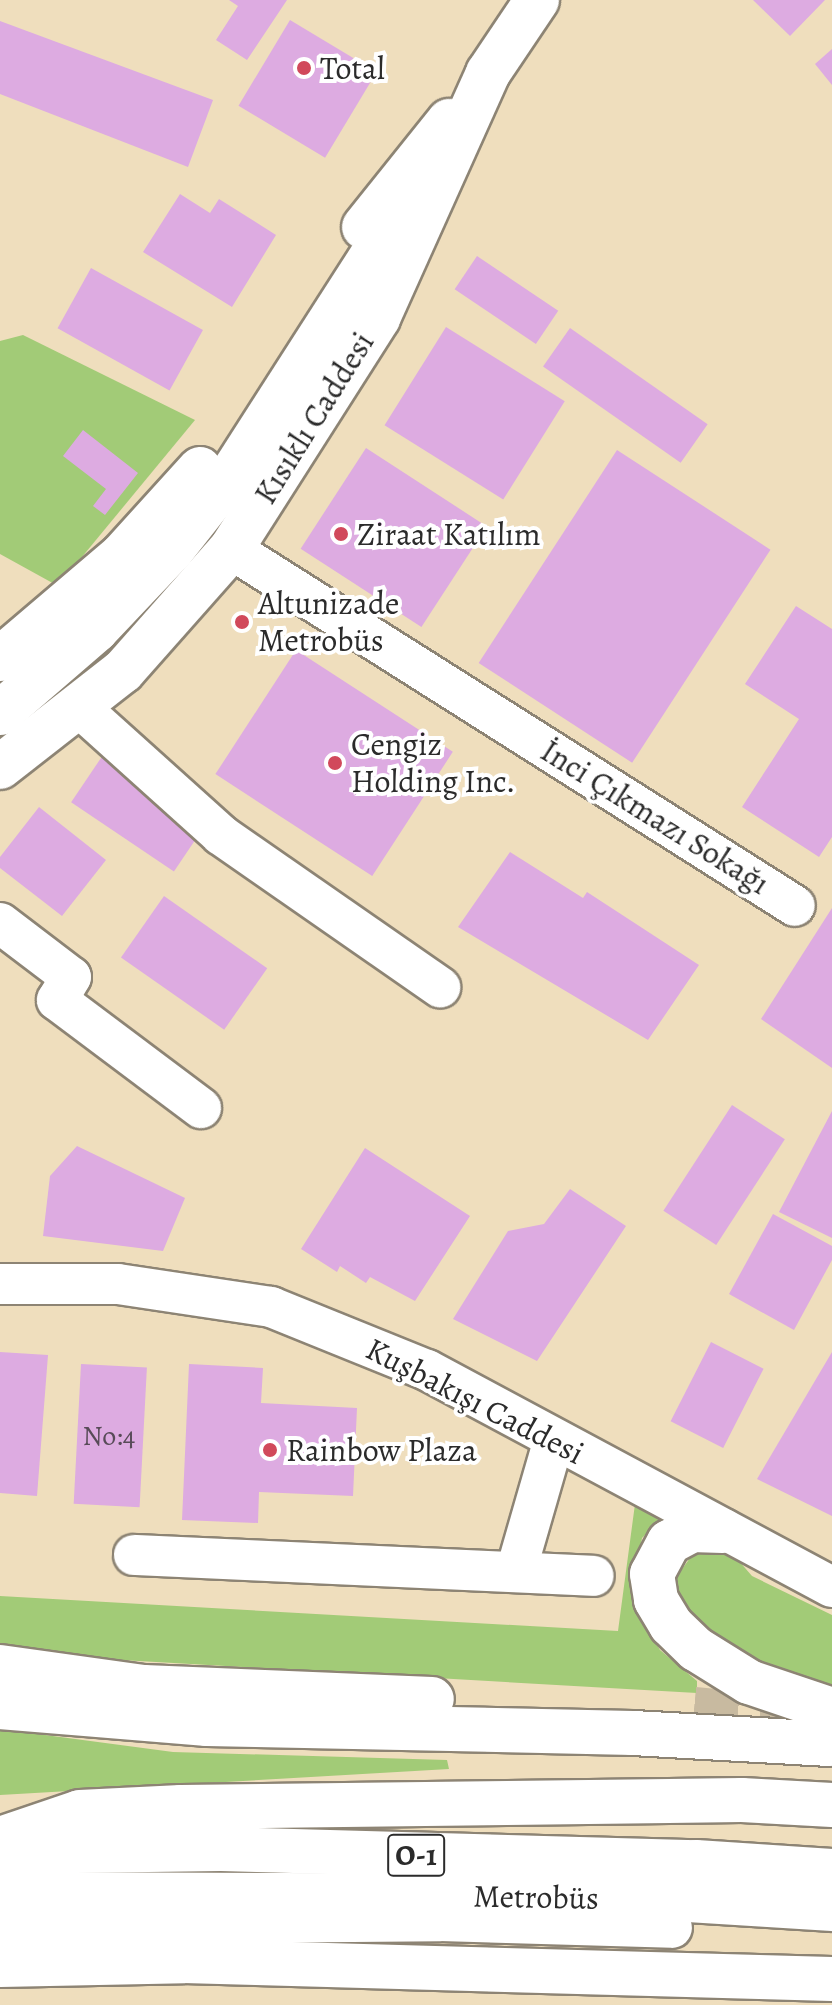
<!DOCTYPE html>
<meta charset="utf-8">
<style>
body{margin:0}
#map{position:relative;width:832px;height:2005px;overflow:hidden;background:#efdebd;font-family:Alegreya,serif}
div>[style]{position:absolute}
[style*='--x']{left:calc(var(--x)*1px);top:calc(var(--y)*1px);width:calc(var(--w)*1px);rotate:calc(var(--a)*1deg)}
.green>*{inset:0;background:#a2cb77}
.building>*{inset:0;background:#ddabe1;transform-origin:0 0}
.highway-tunnel>*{height:44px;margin-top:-22px;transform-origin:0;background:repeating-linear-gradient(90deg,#c8baa0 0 44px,transparent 0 66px)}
.roads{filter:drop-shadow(2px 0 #8d8474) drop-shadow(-2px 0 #8d8474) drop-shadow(0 2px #8d8474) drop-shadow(0 -2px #8d8474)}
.minor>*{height:40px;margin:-20px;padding:0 20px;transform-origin:20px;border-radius:20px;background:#fff}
.major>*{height:44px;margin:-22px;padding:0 22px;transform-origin:22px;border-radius:22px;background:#fff}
.highway>*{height:44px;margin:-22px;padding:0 22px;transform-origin:22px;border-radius:22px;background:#fff}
.dots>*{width:22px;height:22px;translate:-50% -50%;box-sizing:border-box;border:4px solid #fff;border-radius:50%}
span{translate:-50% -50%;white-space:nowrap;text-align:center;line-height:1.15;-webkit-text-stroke:8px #fff;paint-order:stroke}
.number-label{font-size:28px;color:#584b58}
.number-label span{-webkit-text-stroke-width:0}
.shield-label span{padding:2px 6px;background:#fff;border:2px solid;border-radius:6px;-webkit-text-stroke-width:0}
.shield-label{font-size:30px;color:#2b2b2b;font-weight:700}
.poi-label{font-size:32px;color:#2b2b2b}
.left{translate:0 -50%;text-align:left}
.street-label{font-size:32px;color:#2b2b2b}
</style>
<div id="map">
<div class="green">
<i style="clip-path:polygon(23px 335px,195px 420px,58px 586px,0 554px,0 341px)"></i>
<i style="clip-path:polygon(635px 1504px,665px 1516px,642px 1538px,635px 1581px,639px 1613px,660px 1650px,697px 1681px,697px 1693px,104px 1659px,0 1645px,0 1596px,618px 1631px)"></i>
<i style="clip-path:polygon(706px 1550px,732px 1553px,752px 1576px,832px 1615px,832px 1695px,747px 1667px,689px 1625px,672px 1583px,690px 1558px)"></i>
<i style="clip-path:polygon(0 1729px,173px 1752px,447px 1760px,449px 1769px,0 1795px)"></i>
</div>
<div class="building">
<i style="clip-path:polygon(229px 0,287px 0,247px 60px,216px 40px,238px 6px)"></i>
<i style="clip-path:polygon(753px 0,825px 0,790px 36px)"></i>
<i style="left:290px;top:20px;width:101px;height:100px;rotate:31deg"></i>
<i style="clip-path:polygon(0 21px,213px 100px,188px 167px,0 94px)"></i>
<i style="clip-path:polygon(832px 49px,832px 85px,815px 64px)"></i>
<i style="clip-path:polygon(180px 194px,210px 213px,219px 199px,276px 235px,232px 307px,143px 252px)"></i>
<i style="left:477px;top:256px;width:98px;height:40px;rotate:34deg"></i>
<i style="left:91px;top:268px;width:128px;height:69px;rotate:29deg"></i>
<i style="left:446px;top:327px;width:140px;height:116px;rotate:32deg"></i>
<i style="left:570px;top:328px;width:168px;height:47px;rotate:35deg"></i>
<i style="clip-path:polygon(83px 430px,138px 473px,105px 515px,93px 506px,106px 489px,63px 456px)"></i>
<i style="left:366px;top:448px;width:144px;height:120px;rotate:33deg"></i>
<i style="left:617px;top:450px;width:183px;height:254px;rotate:33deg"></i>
<i style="clip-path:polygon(796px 606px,832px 629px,832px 837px,819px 857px,742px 807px,799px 719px,745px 684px)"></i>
<i style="left:296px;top:650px;width:187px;height:148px;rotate:33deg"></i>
<i style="left:103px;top:755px;width:124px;height:57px;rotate:34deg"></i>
<i style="clip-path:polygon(39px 807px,106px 860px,62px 916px,0 868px,0 857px)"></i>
<i style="clip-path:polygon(510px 852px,583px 898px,587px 892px,699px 965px,648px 1040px,458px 927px)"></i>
<i style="left:164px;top:896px;width:126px;height:75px;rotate:35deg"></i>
<i style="clip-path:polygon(832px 908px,832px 1068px,761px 1019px)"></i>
<i style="left:732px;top:1105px;width:63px;height:126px;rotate:33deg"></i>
<i style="clip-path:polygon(832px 1111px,832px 1238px,779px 1212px)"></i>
<i style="clip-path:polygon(77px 1146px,185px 1198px,163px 1251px,43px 1236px,50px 1176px)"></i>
<i style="clip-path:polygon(365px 1148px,470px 1216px,415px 1301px,370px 1277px,366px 1283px,340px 1266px,337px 1272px,301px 1249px)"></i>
<i style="clip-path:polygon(570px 1189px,626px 1226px,537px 1361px,453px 1319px,508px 1231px,544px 1224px)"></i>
<i style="clip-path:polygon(773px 1214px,832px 1246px,832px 1260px,794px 1330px,729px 1294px)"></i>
<i style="left:711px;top:1342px;width:59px;height:89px;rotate:27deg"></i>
<i style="clip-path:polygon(0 1352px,48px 1355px,37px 1496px,0 1493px)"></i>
<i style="clip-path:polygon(832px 1352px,832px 1516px,757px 1479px)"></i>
<i style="left:81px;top:1364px;width:66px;height:140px;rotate:3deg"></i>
<i style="clip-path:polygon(189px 1364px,263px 1368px,261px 1403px,357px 1408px,353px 1496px,259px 1492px,258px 1523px,182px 1520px)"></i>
</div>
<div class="highway-tunnel">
<i style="--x:694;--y:1709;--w:139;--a:5.4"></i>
</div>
<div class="roads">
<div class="minor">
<i style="--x:231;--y:549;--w:667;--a:32.33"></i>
<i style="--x:79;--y:707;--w:191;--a:42"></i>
<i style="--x:221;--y:835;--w:267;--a:34.8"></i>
<i style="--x:0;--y:923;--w:89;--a:37.3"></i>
<i style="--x:71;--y:977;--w:27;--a:121"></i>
<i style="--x:57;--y:1000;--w:180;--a:36.9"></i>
<i style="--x:0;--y:1284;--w:118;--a:0"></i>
<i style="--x:118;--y:1284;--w:155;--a:8.5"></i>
<i style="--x:271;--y:1307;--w:168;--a:22"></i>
<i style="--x:427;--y:1370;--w:459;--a:28.2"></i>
<i style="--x:134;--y:1555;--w:460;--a:2.6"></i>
<i style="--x:516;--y:1571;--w:137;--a:-73.9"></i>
<i style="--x:0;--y:1892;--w:560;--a:0.2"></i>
<i style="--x:560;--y:1894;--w:273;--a:3.6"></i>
<i style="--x:0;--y:1925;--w:440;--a:-0.5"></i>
<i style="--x:440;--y:1921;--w:232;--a:1.7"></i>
</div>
<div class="major">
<i style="--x:364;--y:227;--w:136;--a:-51.3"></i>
<i style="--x:0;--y:659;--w:160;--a:-40.4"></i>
<i style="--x:122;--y:555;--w:116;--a:-47.8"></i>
<i style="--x:0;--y:713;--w:127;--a:-40.8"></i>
<i style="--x:96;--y:630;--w:109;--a:-46.5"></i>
<i style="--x:171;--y:551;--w:97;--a:-51.7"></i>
<i style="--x:231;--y:475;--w:313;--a:-57.3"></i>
<i style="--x:0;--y:767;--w:156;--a:-38"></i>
<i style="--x:123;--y:671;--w:163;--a:-48.5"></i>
<i style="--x:231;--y:549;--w:274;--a:-57.5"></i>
<i style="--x:378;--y:318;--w:269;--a:-65.8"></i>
<i style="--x:488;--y:73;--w:88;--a:-56.1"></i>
</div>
<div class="highway">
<i style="--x:723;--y:1531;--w:31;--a:-178"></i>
<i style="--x:692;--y:1530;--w:26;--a:152"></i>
<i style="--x:669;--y:1542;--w:36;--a:118"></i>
<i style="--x:652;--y:1574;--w:26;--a:81"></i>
<i style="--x:656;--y:1600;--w:29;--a:59"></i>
<i style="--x:671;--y:1625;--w:35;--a:44"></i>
<i style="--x:696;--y:1649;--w:62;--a:31.9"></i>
<i style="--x:749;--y:1682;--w:88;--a:18.6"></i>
<i style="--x:0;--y:1667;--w:145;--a:7.9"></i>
<i style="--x:144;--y:1687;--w:288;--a:2.4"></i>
<i style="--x:0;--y:1707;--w:208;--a:4.7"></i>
<i style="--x:207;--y:1724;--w:426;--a:1.2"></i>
<i style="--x:633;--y:1733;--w:199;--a:3.2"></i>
<i style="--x:0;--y:1839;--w:84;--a:-18.6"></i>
<i style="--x:80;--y:1812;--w:101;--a:-2.8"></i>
<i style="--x:181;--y:1807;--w:561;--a:-0.71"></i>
<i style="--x:742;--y:1800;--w:90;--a:3.2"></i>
<i style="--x:3;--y:1852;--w:218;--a:-0.8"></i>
<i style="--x:221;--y:1849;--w:475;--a:1.6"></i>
<i style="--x:696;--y:1862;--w:136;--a:3.8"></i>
<i style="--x:0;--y:1965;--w:184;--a:-1.2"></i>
<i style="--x:184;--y:1961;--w:648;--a:1.59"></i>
</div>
</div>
<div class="dots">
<i style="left:304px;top:68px;background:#d1495b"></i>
<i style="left:341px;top:534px;background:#d1495b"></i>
<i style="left:242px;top:622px;background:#d1495b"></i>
<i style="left:335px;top:763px;background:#d1495b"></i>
<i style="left:270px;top:1450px;background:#d1495b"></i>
</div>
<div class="number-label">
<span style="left:109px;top:1436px">No:4</span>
</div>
<div class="shield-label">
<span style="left:416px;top:1855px">O-1</span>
</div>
<div class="poi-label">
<span class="left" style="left:320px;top:68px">Total</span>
<span class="left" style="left:357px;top:534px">Ziraat Katılım</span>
<span class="left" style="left:258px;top:622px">Altunizade<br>Metrobüs</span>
<span class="left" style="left:351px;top:763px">Cengiz<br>Holding Inc.</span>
<span class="left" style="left:286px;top:1450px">Rainbow Plaza</span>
</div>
<div class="street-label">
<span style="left:314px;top:418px;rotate:-58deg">Kısıklı Caddesi</span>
<span style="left:655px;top:817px;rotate:32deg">İnci Çıkmazı Sokağı</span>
<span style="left:475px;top:1401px;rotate:27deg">Kuşbakışı Caddesi</span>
<span style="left:536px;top:1897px;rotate:1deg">Metrobüs</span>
</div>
</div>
